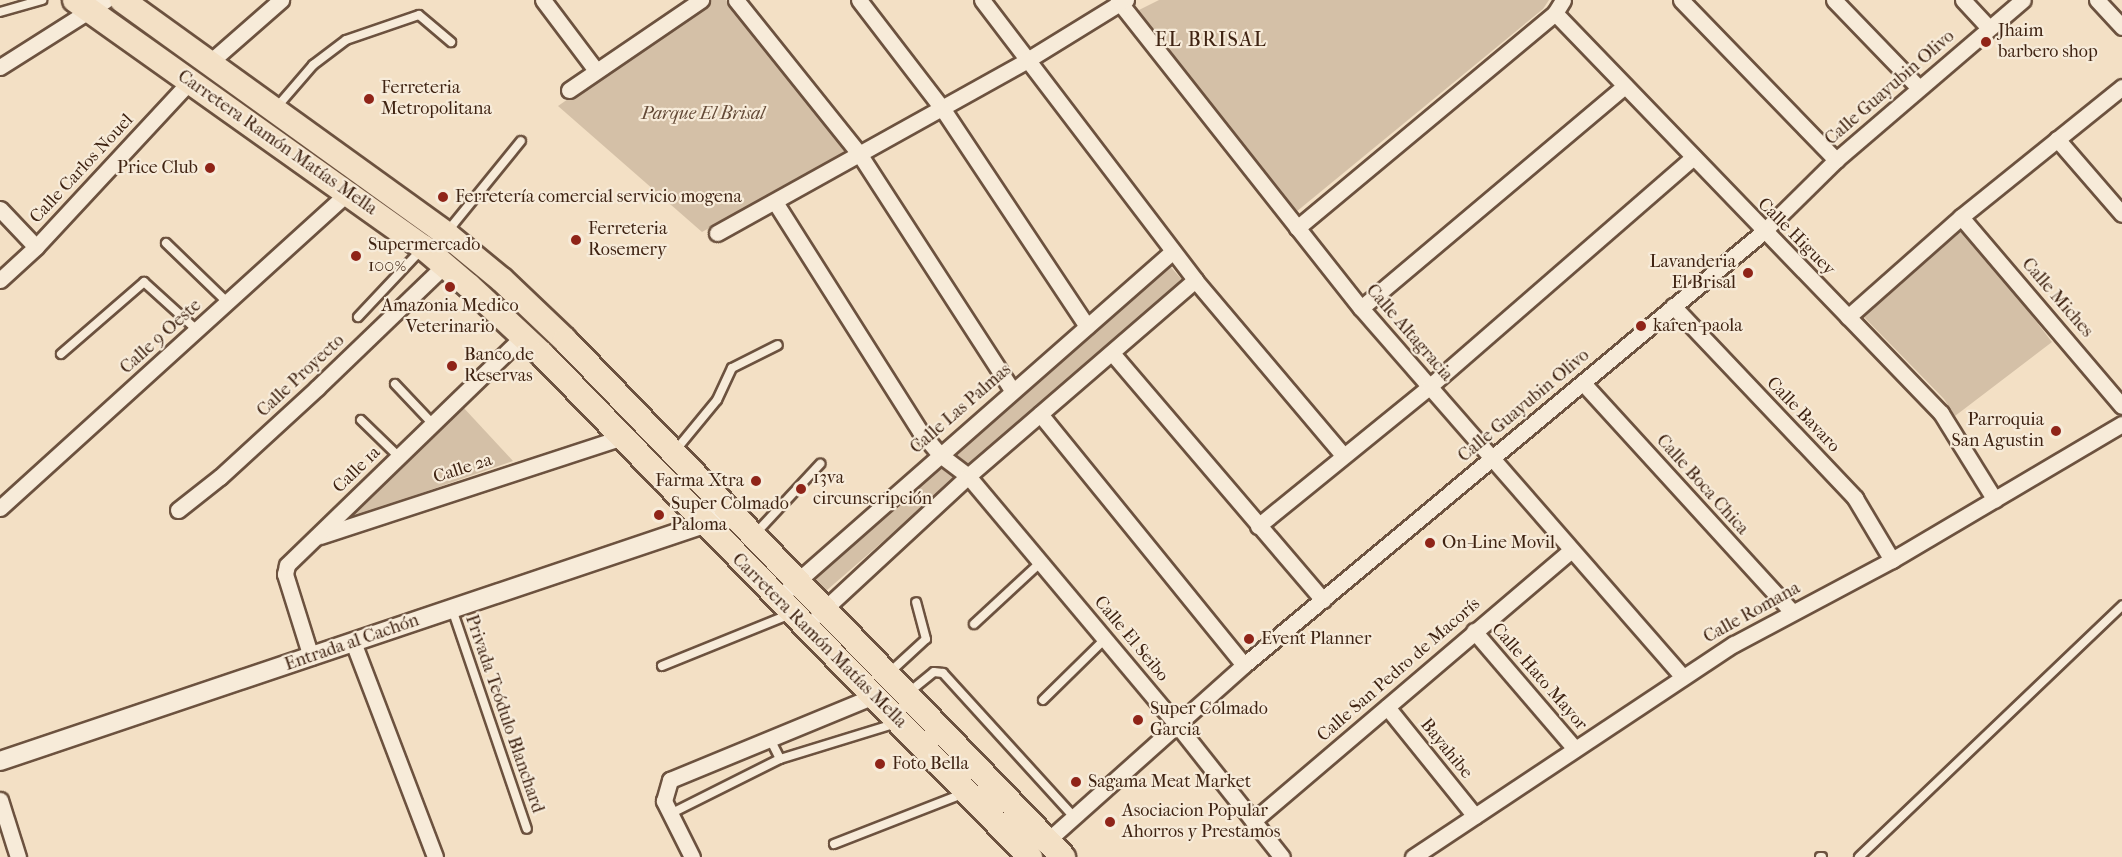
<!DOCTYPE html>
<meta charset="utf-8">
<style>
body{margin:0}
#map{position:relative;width:2122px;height:857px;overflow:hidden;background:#f3e0c5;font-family:"IM FELL French Canon",serif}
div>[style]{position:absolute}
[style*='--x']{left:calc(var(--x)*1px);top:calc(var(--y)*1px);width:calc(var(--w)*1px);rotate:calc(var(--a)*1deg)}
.green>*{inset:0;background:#d4c0a7;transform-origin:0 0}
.roads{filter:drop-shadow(2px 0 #6c523f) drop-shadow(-2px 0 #6c523f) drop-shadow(0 2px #6c523f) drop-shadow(0 -2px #6c523f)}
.service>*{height:8px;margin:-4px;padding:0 4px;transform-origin:4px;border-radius:4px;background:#f7ebd9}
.minor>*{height:15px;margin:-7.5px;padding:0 7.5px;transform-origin:7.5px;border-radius:7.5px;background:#f7ebd9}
.tertiary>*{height:18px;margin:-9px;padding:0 9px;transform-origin:9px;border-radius:9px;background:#f7ebd9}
.primary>*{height:24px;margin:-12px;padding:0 12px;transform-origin:12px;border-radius:12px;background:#f3e0c5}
.dots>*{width:16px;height:16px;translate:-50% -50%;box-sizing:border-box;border:3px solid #f7ebd9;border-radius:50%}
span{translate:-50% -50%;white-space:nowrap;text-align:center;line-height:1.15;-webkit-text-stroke:4.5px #f7ebd9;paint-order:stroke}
.poi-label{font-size:18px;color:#3f2312}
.left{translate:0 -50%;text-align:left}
.right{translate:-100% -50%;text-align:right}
.street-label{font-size:18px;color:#3f2312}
.park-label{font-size:18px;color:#644a37;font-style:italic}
.neighbourhood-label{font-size:20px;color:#3f2312;letter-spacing:1.5px}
</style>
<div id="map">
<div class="green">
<i style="clip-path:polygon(711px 0,726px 0,847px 152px,702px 232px,558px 106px)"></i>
<i style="clip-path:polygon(1159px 0,1549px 0,1543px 9px,1296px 212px,1135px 12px)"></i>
<i style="clip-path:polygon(1961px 224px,2052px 342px,1955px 416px,1944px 399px,1862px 315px)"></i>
<i style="left:1169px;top:265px;width:21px;height:474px;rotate:49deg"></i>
<i style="clip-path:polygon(462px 406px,513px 461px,339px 522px)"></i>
</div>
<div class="roads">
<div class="service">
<i style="--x:0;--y:12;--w:44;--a:-15.9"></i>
<i style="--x:276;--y:108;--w:57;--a:-49.3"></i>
<i style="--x:313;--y:65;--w:41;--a:-37.1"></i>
<i style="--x:346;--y:40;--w:77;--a:-18.9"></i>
<i style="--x:419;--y:15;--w:42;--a:40.2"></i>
<i style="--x:447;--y:232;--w:117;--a:-50.9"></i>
<i style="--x:166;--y:243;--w:85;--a:44"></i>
<i style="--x:358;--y:317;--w:91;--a:-46.8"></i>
<i style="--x:61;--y:354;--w:110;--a:-40.9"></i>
<i style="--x:144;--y:282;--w:72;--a:42.2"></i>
<i style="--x:395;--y:384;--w:55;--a:46.5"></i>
<i style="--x:361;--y:420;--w:53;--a:44.2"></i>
<i style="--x:675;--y:451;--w:66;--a:-50.5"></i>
<i style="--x:717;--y:400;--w:35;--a:-65"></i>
<i style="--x:732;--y:368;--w:51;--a:-26.6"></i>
<i style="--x:755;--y:534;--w:96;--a:-47.1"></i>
<i style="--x:452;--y:609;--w:232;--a:71.2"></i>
<i style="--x:974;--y:624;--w:91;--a:-42.8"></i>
<i style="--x:662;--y:666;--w:136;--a:-22"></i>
<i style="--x:889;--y:673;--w:50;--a:-42.6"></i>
<i style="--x:926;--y:639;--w:38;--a:-105"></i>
<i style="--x:908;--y:693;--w:33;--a:-39"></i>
<i style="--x:934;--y:672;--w:9;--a:6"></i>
<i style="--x:943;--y:673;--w:193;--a:47.7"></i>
<i style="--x:1043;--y:700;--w:87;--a:-44.5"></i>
<i style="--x:771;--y:741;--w:20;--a:63"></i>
<i style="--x:780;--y:759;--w:119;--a:-17.1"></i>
<i style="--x:670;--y:814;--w:123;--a:-26.6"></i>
<i style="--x:834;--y:844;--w:141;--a:-21.3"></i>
<i style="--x:1820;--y:857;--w:2;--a:0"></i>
<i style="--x:1859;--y:857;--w:364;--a:-43.7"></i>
</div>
<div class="minor">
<i style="--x:543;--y:0;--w:86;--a:53"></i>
<i style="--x:736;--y:0;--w:198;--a:51.3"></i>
<i style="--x:860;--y:155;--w:280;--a:57.1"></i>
<i style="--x:859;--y:0;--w:136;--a:52.5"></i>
<i style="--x:942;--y:108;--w:262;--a:56.4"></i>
<i style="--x:982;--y:0;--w:352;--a:52.7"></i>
<i style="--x:1195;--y:280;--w:229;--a:49.8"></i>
<i style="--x:1126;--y:0;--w:7;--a:153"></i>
<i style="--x:1120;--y:3;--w:389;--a:51.7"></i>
<i style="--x:1361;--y:308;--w:488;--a:48.9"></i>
<i style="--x:1681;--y:0;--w:223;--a:45.9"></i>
<i style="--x:1834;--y:0;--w:122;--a:46"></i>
<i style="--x:1963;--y:0;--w:38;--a:47"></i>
<i style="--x:2097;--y:0;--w:37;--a:47"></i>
<i style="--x:1555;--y:13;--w:556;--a:46.02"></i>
<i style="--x:1941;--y:413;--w:102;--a:58.2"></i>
<i style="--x:209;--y:63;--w:96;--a:-41.2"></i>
<i style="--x:0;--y:67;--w:125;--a:-32.3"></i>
<i style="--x:569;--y:90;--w:160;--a:-34.3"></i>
<i style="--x:2057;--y:139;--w:99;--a:49.1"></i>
<i style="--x:775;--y:202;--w:271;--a:57.7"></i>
<i style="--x:920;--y:431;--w:30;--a:50"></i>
<i style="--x:939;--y:454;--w:36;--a:37"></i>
<i style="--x:968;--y:476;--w:326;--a:50"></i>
<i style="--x:1178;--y:726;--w:167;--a:51.6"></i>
<i style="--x:0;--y:209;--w:52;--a:46.5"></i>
<i style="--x:1961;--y:217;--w:248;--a:49.6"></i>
<i style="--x:1297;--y:228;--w:336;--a:-39.8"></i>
<i style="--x:1555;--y:13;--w:15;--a:-58"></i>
<i style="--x:717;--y:233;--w:357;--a:-29.1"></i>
<i style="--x:1029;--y:59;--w:107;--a:-31.6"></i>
<i style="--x:1120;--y:3;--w:4;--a:-124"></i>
<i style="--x:0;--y:280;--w:49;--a:-42.5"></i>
<i style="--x:36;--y:247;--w:226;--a:-47.1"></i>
<i style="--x:1673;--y:306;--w:265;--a:46.5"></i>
<i style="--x:1855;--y:498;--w:72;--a:59.2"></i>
<i style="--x:1361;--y:308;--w:345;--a:-40.1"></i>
<i style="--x:1848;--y:317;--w:151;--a:-41.5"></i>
<i style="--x:1961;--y:217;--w:207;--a:-38.9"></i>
<i style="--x:1112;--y:353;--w:325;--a:49.5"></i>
<i style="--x:1583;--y:383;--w:310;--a:47.6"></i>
<i style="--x:1040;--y:414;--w:323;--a:50.9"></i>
<i style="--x:0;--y:508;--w:469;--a:-42.2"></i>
<i style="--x:178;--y:510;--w:53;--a:-38.2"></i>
<i style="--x:220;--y:477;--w:132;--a:-42.5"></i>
<i style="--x:317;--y:388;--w:178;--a:-43.9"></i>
<i style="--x:1258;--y:526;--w:222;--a:-39.1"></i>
<i style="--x:1430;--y:386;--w:349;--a:-41"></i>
<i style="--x:320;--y:536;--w:318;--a:-18.1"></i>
<i style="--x:777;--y:599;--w:527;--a:-41.31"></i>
<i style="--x:818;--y:615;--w:205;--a:-42.8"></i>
<i style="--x:968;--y:476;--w:300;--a:-40.8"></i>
<i style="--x:1474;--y:631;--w:155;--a:49.4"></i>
<i style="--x:353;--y:642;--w:230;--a:69.1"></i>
<i style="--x:311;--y:657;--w:87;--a:-107.4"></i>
<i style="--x:285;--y:574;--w:9;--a:-77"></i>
<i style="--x:287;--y:565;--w:329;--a:-44.1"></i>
<i style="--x:1387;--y:707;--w:140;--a:51.1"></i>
<i style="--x:0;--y:800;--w:60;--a:72.5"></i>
<i style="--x:1253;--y:821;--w:418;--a:-40.4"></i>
<i style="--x:1047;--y:841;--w:264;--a:-41.8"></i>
<i style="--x:1244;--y:665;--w:676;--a:-39.84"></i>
<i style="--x:1763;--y:232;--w:103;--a:-44.6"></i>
<i style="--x:1836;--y:160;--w:246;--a:-40.6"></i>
<i style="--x:692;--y:857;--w:63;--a:-116.6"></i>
<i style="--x:664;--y:801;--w:22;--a:-74"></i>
<i style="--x:670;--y:780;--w:223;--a:-22.4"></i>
<i style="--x:1413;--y:857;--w:385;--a:-33.6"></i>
<i style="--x:1734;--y:644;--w:179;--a:-28"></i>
<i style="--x:1892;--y:560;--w:267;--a:-30.6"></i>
</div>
<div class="tertiary">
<i style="--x:0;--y:761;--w:743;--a:-18.61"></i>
<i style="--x:704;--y:524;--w:12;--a:-42"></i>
</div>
<div class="primary">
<i style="--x:75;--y:0;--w:427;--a:35.4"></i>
<i style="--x:423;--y:247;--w:60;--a:40.3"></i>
<i style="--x:469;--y:286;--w:100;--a:43"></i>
<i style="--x:542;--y:354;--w:701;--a:45.87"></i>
<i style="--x:122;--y:0;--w:400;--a:35.8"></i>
<i style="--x:446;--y:234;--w:72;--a:39.4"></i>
<i style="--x:502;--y:280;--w:87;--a:43.6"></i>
<i style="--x:565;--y:340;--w:718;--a:46.07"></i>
</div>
</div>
<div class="dots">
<i style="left:1986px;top:42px;background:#8f2418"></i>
<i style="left:369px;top:99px;background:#8f2418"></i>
<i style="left:210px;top:168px;background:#8f2418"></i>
<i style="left:443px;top:197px;background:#8f2418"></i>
<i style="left:576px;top:240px;background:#8f2418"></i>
<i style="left:356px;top:256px;background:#8f2418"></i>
<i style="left:1748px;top:273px;background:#8f2418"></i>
<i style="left:450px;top:287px;background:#8f2418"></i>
<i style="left:1641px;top:326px;background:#8f2418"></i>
<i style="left:452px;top:366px;background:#8f2418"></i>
<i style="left:2056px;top:431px;background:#8f2418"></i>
<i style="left:756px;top:481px;background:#8f2418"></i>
<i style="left:801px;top:489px;background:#8f2418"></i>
<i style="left:659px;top:515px;background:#8f2418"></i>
<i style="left:1430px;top:543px;background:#8f2418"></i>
<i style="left:1249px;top:639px;background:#8f2418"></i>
<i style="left:1138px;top:720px;background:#8f2418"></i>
<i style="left:880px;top:764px;background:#8f2418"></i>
<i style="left:1076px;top:782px;background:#8f2418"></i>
<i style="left:1110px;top:822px;background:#8f2418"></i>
</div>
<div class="poi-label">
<span class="left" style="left:1998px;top:42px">Jhaim<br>barbero shop</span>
<span class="left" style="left:381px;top:99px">Ferreteria<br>Metropolitana</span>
<span class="right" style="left:198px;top:168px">Price Club</span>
<span class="left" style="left:455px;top:197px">Ferretería comercial servicio mogena</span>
<span class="left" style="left:588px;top:240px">Ferreteria<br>Rosemery</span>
<span class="left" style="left:368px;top:256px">Supermercado<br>100%</span>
<span class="right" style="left:1736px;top:273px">Lavanderia<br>El Brisal</span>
<span style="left:450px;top:317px">Amazonia Medico<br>Veterinario</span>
<span class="left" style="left:1653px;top:326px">karen-paola</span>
<span class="left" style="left:464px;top:366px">Banco de<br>Reservas</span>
<span class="right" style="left:2044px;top:431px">Parroquia<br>San Agustin</span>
<span class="left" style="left:813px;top:489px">13va<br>circunscripción</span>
<span class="right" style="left:744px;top:481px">Farma Xtra</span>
<span class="left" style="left:671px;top:515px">Super Colmado<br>Paloma</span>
<span class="left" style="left:1442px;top:543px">On-Line Movil</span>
<span class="left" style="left:1261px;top:639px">Event Planner</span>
<span class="left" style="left:1150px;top:720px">Super Colmado<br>Garcia</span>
<span class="left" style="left:892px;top:764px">Foto Bella</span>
<span class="left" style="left:1088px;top:782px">Sagama Meat Market</span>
<span class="left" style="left:1122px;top:822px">Asociacion Popular<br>Ahorros y Prestamos</span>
</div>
<div class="street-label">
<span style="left:1890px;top:88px;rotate:-41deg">Calle Guayubin Olivo</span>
<span style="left:277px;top:143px;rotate:35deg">Carretera Ramón Matías Mella</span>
<span style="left:82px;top:169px;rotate:-47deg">Calle Carlos Nouel</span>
<span style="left:1796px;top:237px;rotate:45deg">Calle Higuey</span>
<span style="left:2057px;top:298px;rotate:49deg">Calle Miches</span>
<span style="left:1409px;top:333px;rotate:49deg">Calle Altagracia</span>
<span style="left:161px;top:337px;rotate:-42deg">Calle 9 Oeste</span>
<span style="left:301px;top:376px;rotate:-43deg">Calle Proyecto</span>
<span style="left:1524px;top:406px;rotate:-40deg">Calle Guayubin Olivo</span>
<span style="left:961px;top:409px;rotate:-41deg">Calle Las Palmas</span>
<span style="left:1803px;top:415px;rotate:46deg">Calle Bavaro</span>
<span style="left:463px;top:469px;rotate:-18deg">Calle 2a</span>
<span style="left:357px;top:470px;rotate:-44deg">Calle 1a</span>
<span style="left:1702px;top:485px;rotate:48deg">Calle Boca Chica</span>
<span style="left:1752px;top:613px;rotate:-29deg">Calle Romana</span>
<span style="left:1131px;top:639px;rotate:50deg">Calle El Seibo</span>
<span style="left:819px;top:641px;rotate:45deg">Carretera Ramón Matías Mella</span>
<span style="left:352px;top:643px;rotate:-19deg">Entrada al Cachón</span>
<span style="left:1399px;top:670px;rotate:-41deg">Calle San Pedro de Macorís</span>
<span style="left:1539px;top:677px;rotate:49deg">Calle Hato Mayor</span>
<span style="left:504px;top:714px;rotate:71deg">Privada Teódulo Blanchard</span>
<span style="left:1446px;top:749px;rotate:51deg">Bayahibe</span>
</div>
<div class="park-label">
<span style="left:703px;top:114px">Parque El Brisal</span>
</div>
<div class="neighbourhood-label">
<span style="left:1211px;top:39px">EL BRISAL</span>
</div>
</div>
